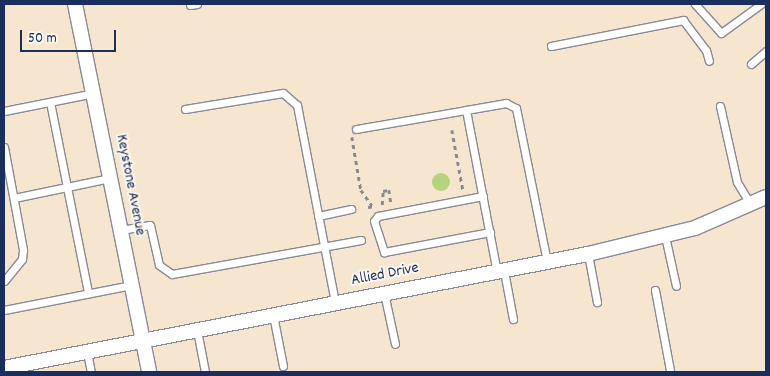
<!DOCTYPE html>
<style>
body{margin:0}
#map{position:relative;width:770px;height:376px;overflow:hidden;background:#f6e6d0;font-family:Dekko,sans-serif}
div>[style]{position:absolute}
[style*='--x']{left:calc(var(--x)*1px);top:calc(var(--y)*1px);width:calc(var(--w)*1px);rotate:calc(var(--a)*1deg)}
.green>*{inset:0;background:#b6d47a}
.round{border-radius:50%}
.path>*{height:2.5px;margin-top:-1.25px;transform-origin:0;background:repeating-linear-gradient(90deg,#888a97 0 4px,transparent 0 8px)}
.roads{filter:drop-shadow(1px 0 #888a97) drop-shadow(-1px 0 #888a97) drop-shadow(0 1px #888a97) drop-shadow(0 -1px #888a97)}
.lane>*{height:7px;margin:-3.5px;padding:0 3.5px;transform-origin:3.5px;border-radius:3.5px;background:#fff}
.street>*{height:14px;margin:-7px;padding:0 7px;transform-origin:7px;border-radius:7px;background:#fff}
span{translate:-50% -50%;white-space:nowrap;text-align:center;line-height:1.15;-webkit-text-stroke:4px #fbf7ec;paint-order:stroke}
.street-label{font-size:16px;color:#1b2f5e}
.frame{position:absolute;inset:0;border:5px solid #1b2f5e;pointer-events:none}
.scale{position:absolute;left:20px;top:30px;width:96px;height:22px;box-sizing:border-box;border:2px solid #1b2f5e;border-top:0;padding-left:6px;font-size:15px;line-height:18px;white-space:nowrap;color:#1b2f5e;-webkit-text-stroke:4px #fbf7ec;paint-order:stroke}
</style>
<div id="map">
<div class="green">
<i class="round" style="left:432px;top:173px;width:18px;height:18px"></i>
</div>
<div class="path">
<i style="--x:452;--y:130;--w:61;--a:79.6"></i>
<i style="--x:352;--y:137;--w:54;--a:80.4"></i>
<i style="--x:361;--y:190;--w:19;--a:55"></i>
<i style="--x:382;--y:205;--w:14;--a:-86"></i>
<i style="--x:383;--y:191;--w:6;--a:-9"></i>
<i style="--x:389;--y:190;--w:13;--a:81"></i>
<i style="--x:368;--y:207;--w:8;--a:-7"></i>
</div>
<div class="roads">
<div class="lane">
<i style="--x:695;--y:4;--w:39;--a:48"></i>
<i style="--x:721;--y:33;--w:49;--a:-35.9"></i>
<i style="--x:190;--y:5;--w:7;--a:-8"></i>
<i style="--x:551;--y:46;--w:135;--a:-11.1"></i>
<i style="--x:683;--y:20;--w:38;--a:53"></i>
<i style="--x:706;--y:50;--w:11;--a:75"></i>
<i style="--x:751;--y:64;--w:20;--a:-41"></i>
<i style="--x:50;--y:102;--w:195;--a:78.7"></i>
<i style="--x:720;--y:106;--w:78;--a:77.4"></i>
<i style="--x:737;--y:182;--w:27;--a:59"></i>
<i style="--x:185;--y:109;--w:99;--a:-9.3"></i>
<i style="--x:283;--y:93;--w:18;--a:41"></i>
<i style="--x:297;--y:105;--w:202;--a:79.1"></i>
<i style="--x:466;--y:110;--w:41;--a:-9.9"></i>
<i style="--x:506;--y:103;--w:11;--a:27"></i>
<i style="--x:516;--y:108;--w:157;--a:78.6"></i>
<i style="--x:4;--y:111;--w:92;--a:-11.3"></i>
<i style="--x:356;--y:129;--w:112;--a:-9.8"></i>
<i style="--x:466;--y:110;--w:165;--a:79.2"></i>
<i style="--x:4;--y:147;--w:105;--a:79.5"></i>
<i style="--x:23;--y:250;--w:9;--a:96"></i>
<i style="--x:22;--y:259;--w:28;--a:129"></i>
<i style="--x:483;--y:196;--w:107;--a:169.2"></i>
<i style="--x:378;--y:216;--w:6;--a:129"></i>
<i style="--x:374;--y:221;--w:33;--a:72"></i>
<i style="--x:384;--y:252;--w:108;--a:-10.7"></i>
<i style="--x:14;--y:198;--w:98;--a:-11.8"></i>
<i style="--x:318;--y:216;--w:34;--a:-12"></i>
<i style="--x:121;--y:230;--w:29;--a:-10"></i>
<i style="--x:150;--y:225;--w:41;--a:77.3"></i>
<i style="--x:159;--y:265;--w:16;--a:35"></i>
<i style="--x:172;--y:274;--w:192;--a:-10.2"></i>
<i style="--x:665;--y:236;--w:51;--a:77.6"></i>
<i style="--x:588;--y:254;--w:49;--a:79.4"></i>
<i style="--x:504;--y:271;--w:49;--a:79.4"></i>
<i style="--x:655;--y:290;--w:81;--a:79.4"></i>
<i style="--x:384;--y:293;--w:52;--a:77.8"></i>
<i style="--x:4;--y:310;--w:130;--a:-11.1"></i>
<i style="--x:273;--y:315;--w:52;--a:78.9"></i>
<i style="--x:197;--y:330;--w:43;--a:79.2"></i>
<i style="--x:87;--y:352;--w:20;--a:79"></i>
</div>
<div class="street">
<i style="--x:75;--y:4;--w:375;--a:78.6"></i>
<i style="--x:4;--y:368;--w:595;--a:-11.05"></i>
<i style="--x:588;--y:254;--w:110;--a:-13.7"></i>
<i style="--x:695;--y:228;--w:77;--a:-23.6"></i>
</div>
</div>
<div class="street-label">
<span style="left:130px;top:185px;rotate:79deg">Keystone Avenue</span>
<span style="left:385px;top:275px;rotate:-11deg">Allied Drive</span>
</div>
<div class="frame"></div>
<div class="scale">50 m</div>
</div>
